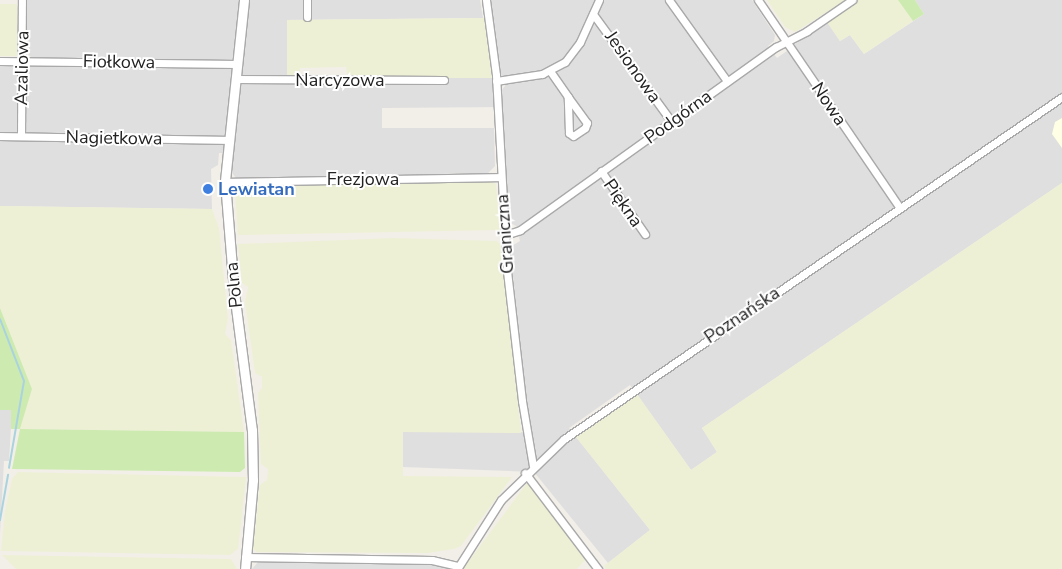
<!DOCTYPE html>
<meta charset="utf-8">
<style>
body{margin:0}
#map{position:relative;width:1062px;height:569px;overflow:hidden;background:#f2efe9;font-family:"Nunito Sans",sans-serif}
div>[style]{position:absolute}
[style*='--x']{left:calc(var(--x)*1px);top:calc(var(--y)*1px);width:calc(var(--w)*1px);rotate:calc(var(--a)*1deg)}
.residential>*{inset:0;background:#e0dfdf}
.education>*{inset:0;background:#ffffe5}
.farmland>*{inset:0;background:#eef0d5;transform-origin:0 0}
.grass>*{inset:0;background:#cdebb0}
.stream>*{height:2px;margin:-1px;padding:0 1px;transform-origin:1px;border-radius:1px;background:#aad3df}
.roads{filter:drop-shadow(1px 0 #a9a9a9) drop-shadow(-1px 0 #a9a9a9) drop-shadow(0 1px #a9a9a9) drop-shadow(0 -1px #a9a9a9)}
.minor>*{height:7px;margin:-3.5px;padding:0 3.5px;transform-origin:3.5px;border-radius:3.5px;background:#fff}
.tertiary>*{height:9px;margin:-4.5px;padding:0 4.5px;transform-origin:4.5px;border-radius:4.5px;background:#fff}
.dots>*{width:14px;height:14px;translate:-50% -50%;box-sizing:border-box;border:2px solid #fff;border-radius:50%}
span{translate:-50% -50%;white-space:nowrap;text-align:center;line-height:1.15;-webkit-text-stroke:4px #fff;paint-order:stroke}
.street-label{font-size:18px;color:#222}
.shop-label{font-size:18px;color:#366cbe;font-weight:700}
.left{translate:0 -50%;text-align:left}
</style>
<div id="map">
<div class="residential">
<i style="clip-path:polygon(27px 0,480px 0,483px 18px,287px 20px,287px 83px,447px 82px,447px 78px,493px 78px,494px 92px,501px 91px,505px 86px,500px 72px,490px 0,752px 0,775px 35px,774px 41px,768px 46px,777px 58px,787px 51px,792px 57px,799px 53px,794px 45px,827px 22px,840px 41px,850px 35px,864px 54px,924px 14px,915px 0,1062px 0,1062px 183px,702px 428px,717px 452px,691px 470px,630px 385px,569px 428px,650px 530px,608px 563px,534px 472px,403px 467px,402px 432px,529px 432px,510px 247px,520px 241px,516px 226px,509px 222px,502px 107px,382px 108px,382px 128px,494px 128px,495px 166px,488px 173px,236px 178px,232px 173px,233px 153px,219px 153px,218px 165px,211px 169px,212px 209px,0 206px,0 64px,8px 64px,16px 70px,26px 71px,31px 66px,31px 57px,26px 52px)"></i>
<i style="clip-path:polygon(0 410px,12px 410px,9px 461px,4px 461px,0 534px)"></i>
<i style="clip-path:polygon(259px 561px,443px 564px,446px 569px,252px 569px)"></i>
</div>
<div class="education">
<i style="clip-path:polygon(1062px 118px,1062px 148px,1052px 134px,1055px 122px)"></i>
</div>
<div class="farmland">
<i style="clip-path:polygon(767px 0,846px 0,795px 32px,785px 27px)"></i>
<i style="clip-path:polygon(858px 0,898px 0,913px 21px,864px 54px,850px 35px,840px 41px,827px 22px)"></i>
<i style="left:0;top:4px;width:17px;height:52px"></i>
<i style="clip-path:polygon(484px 18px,492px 78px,356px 78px,347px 74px,346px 67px,300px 68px,300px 77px,287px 77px,287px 20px)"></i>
<i style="clip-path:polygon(333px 182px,493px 182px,496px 185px,500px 230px,238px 235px,235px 192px,238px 188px)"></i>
<i style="clip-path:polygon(1062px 183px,1062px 569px,606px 569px,604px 566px,650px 530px,576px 437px,637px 394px,691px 470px,717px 452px,702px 428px)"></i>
<i style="clip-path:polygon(0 206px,212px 209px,219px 228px,228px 319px,225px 334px,231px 340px,244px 432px,20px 429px,32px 389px,0 308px)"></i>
<i style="clip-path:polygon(394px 238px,497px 241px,501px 245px,521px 433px,403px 432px,403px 476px,512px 477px,461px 546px,454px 549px,428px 553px,257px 552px,253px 549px,260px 485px,267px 480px,268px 469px,261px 464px,258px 393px,262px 388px,262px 377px,255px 373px,245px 302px,248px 287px,242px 283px,238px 244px)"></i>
<i style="clip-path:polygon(18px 472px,246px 477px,238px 549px,230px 555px,1px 551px,5px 511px,12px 479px)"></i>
<i style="clip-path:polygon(527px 483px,586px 559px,577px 569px,463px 569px)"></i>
<i style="clip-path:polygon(2px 555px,231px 559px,237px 569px,16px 569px)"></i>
</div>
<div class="grass">
<i style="clip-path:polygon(898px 0,915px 0,924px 14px,913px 21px)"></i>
<i style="clip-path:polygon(0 308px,32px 389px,20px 429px,244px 432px,245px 468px,240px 472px,12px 469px,20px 429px,11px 429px,11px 410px,0 410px)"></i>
</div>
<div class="stream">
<i style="--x:0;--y:319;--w:66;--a:68.8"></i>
<i style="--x:24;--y:381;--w:88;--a:99.8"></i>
<i style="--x:0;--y:520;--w:46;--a:-79.9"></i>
</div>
<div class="roads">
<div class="minor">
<i style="--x:486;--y:0;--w:76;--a:82.4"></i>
<i style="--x:496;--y:75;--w:196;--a:86.8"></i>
<i style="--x:507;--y:271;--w:131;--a:83.4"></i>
<i style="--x:522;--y:401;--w:66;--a:80.4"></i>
<i style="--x:669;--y:0;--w:100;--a:54.4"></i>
<i style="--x:758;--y:0;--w:252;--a:55.7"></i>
<i style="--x:593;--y:14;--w:132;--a:53.9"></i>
<i style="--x:307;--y:17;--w:17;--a:-90"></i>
<i style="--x:0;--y:61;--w:237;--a:0.7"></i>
<i style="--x:550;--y:71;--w:32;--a:55"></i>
<i style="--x:568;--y:97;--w:32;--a:54"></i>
<i style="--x:587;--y:123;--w:5;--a:112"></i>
<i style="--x:585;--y:128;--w:14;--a:146"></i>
<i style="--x:573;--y:136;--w:5;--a:-143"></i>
<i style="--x:569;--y:133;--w:36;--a:-92"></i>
<i style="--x:235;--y:79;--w:209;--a:0.3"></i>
<i style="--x:496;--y:81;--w:47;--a:-8.7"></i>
<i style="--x:542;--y:74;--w:26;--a:-28"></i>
<i style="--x:565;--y:62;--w:25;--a:-53"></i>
<i style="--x:580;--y:42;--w:46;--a:-65.7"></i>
<i style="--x:0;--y:136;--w:228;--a:1"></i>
<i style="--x:21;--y:136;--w:136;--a:-89.6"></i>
<i style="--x:601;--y:171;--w:77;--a:55.1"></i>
<i style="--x:225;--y:182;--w:276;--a:-1"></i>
<i style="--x:505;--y:235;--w:16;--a:-18"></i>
<i style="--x:520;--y:230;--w:315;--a:-35.6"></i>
<i style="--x:776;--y:47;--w:35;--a:-27"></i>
<i style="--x:807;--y:31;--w:55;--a:-34.6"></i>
<i style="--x:525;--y:473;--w:121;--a:52.8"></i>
<i style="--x:245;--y:557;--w:187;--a:0.9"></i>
<i style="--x:432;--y:560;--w:27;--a:13"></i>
<i style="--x:457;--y:569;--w:82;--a:-57.5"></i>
<i style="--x:501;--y:500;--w:88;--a:-44.1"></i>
<i style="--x:564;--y:439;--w:604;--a:-34.48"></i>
</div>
<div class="tertiary">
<i style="--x:244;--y:0;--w:183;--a:96"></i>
<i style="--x:225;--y:182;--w:110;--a:85.3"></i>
<i style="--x:234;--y:292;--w:139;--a:82.6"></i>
<i style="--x:252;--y:430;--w:50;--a:88.9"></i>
<i style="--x:253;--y:480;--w:89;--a:95.1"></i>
</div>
</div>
<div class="dots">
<i style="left:208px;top:189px;background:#3f7fe0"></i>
</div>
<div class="street-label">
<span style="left:119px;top:62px;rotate:1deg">Fiołkowa</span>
<span style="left:633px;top:67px;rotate:55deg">Jesionowa</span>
<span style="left:22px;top:68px;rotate:-89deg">Azaliowa</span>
<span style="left:340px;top:80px">Narcyzowa</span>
<span style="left:829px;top:104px;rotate:56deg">Nowa</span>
<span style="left:678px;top:117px;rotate:-36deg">Podgórna</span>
<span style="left:114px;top:138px;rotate:1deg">Nagietkowa</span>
<span style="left:363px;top:179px">Frezjowa</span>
<span style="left:623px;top:203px;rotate:55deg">Piękna</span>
<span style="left:505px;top:234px;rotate:-94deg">Graniczna</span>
<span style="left:234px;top:285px;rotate:-96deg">Polna</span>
<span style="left:742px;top:315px;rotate:-34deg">Poznańska</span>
</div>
<div class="shop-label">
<span class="left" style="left:218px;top:189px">Lewiatan</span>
</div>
</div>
